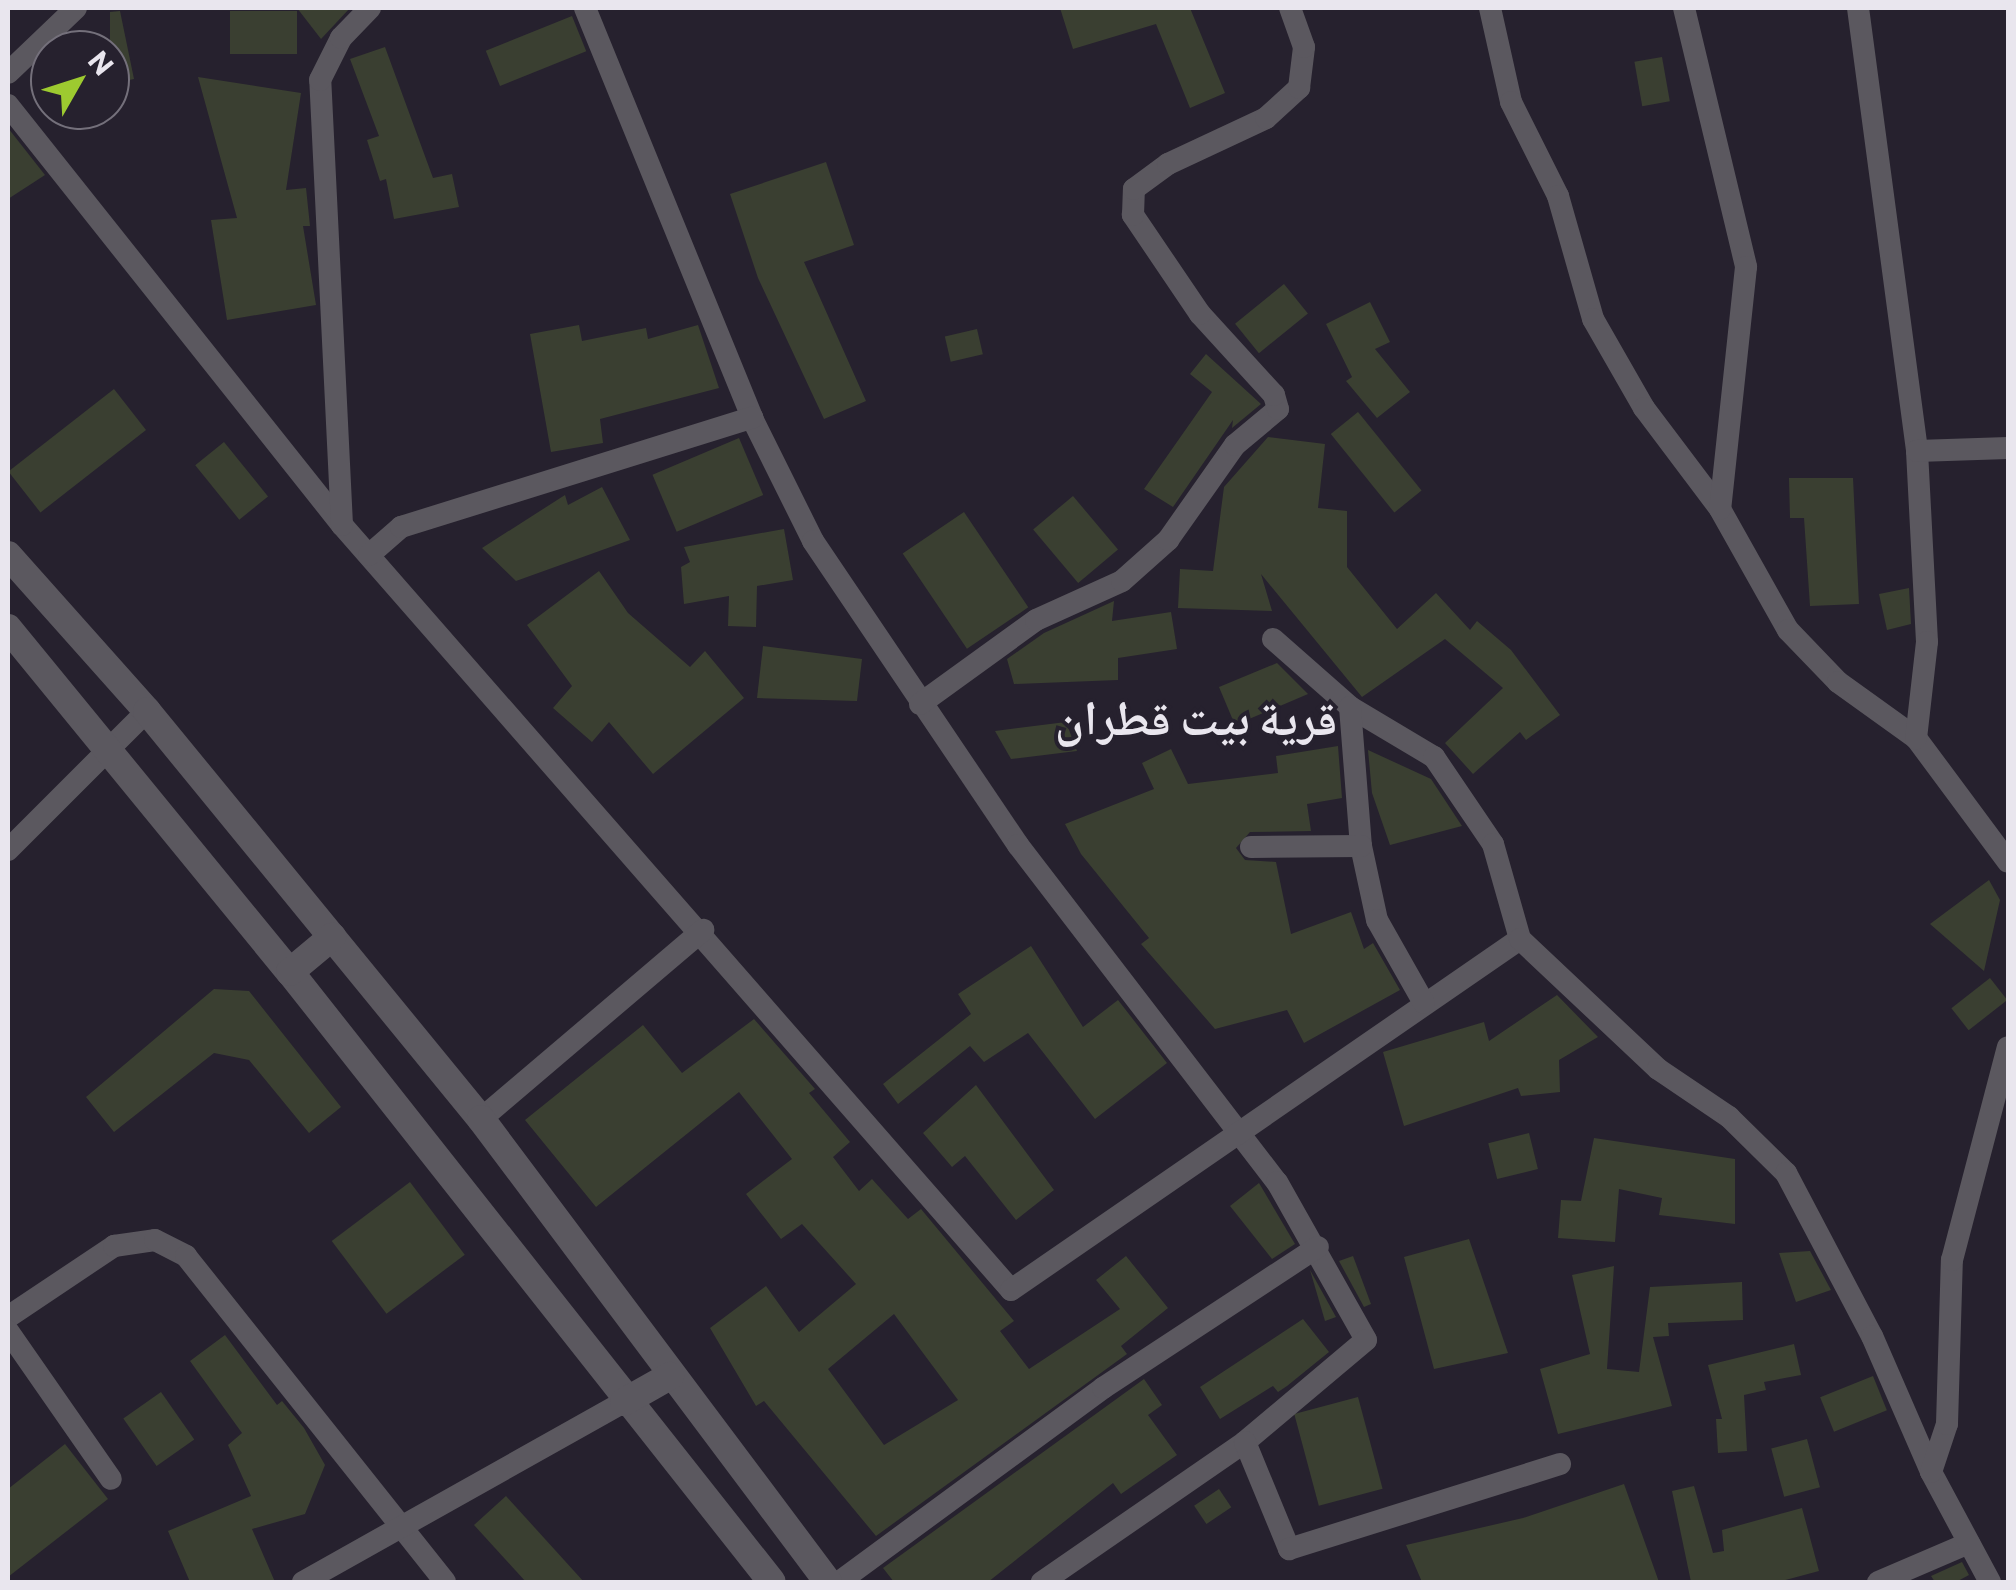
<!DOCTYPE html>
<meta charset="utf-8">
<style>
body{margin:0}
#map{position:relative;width:2016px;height:1590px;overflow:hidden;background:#26212e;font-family:Commissioner,"Noto Naskh Arabic",sans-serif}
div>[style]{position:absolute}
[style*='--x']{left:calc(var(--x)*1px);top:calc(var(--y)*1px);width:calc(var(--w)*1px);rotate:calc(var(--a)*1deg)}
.building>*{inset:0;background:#3a3f31;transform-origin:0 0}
.minor>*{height:22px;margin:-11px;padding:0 11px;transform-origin:11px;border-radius:11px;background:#5b585f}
.tertiary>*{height:28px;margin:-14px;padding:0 14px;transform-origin:14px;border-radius:14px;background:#5b585f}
span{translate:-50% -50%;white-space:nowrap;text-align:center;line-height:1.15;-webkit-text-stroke:8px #26212e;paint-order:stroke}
.district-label{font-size:48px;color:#e9e6ee;font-weight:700}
.frame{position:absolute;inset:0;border:10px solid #e9e6ee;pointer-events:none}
.north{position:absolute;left:30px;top:30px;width:100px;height:100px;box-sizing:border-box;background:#26212e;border:2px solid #74707b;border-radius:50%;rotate:51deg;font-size:28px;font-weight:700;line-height:40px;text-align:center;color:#e9e6ee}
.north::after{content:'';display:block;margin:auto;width:35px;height:45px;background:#9dca30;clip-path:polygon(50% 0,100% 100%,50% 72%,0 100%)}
</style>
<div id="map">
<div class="building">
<i style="clip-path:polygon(297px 8px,350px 8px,321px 39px)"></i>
<i style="clip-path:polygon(1060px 8px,1190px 8px,1225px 93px,1190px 108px,1156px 24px,1073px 49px)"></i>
<i style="clip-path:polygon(120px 11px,134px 79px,110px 84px,110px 12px)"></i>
<i style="left:297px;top:11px;width:43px;height:67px;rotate:90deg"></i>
<i style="left:572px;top:16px;width:38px;height:93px;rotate:68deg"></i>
<i style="clip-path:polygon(385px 47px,433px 178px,452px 174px,459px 207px,394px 219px,386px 179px,380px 181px,367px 140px,379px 136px,350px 59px)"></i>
<i style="left:1662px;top:57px;width:45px;height:28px;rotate:80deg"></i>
<i style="clip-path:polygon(198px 77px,301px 93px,286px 190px,306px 188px,310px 226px,303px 226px,316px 305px,227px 320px,211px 220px,237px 218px)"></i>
<i style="clip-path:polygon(8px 128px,45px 175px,8px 199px)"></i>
<i style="clip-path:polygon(826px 162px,854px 245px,804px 262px,866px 401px,824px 419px,758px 278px,730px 194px)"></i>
<i style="left:1284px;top:284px;width:38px;height:63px;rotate:51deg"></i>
<i style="clip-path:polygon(1370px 302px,1390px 342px,1375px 349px,1410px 392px,1377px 418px,1346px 381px,1352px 377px,1326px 324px)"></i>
<i style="clip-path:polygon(579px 325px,582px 341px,646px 328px,648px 339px,698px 325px,719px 388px,600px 419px,603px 443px,551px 452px,530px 334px)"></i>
<i style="left:977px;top:329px;width:26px;height:33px;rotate:77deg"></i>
<i style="clip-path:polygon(1206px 354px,1261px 404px,1232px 428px,1233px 420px,1173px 507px,1144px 489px,1212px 392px,1190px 374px)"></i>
<i style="left:114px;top:389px;width:52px;height:134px;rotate:52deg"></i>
<i style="left:1358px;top:412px;width:101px;height:35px;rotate:51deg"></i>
<i style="clip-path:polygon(1268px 437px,1325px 444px,1318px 508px,1347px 511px,1347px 567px,1397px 629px,1436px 593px,1470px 630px,1477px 621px,1511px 650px,1560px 715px,1526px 740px,1520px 732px,1473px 774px,1445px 743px,1503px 688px,1445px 639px,1362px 697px,1261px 574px,1272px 611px,1178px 608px,1180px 569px,1213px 571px,1224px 487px)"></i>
<i style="left:739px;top:438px;width:62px;height:94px;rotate:67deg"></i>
<i style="left:224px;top:442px;width:70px;height:37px;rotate:51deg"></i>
<i style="clip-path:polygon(1789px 478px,1853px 478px,1859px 604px,1810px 606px,1804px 518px,1790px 518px)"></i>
<i style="clip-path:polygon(602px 487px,630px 540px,516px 581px,482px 548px,565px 495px,568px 505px)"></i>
<i style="left:1073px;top:496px;width:70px;height:52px;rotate:50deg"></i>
<i style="left:964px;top:512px;width:115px;height:74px;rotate:56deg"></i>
<i style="clip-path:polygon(784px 529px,793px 580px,757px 586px,756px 627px,728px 626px,729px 596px,684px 604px,681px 567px,690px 562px,684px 547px)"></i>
<i style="clip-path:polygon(599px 571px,628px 613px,690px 667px,705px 651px,744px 698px,653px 774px,609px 722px,592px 742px,553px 708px,572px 686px,527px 625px)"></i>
<i style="clip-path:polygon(1909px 588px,1911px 624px,1887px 630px,1879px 594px)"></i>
<i style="clip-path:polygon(1114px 601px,1112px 621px,1171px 612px,1177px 649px,1118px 658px,1118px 680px,1014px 684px,1007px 659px,1044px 633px)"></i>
<i style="clip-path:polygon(763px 646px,862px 659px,857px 701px,757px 698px)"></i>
<i style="clip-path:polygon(1277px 663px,1308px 694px,1235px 725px,1219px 687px)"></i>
<i style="clip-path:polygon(1066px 722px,1077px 751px,1011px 759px,995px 731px)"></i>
<i style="clip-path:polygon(1338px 746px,1342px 798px,1307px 804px,1311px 831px,1250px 832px,1236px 848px,1245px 860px,1276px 862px,1291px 934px,1351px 912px,1364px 949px,1373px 943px,1400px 990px,1304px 1043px,1287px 1010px,1215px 1029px,1141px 944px,1149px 938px,1081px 854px,1065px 824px,1154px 789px,1142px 763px,1171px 749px,1188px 784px,1278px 773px,1276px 756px)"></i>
<i style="clip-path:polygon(1368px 750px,1431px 779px,1462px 826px,1390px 845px,1372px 793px)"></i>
<i style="clip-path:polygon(1989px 880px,2000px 900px,1984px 971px,1930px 924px)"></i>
<i style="clip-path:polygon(1031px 946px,1083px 1027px,1118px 1000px,1167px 1063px,1095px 1119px,1028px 1033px,984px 1062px,970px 1046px,898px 1104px,883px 1084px,971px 1014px,958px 994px)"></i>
<i style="left:1990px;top:978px;width:28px;height:49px;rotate:52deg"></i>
<i style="clip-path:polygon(214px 989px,249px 991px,341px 1107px,309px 1133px,249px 1060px,214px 1053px,114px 1132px,86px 1097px)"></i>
<i style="clip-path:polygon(1557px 995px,1598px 1037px,1559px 1060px,1560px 1092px,1521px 1096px,1518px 1088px,1404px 1126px,1383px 1052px,1484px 1022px,1489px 1041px)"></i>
<i style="clip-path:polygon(evenodd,754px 1019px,815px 1089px,809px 1093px,850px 1142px,833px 1157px,859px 1191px,872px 1179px,908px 1219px,921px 1209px,1014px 1321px,1000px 1331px,1029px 1369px,1120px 1309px,1096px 1280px,1126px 1256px,1168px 1308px,1121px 1346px,1127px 1354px,876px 1536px,764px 1401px,756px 1406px,710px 1328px,766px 1286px,799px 1332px,856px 1284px,802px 1224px,781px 1239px,746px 1194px,792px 1159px,739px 1092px,596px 1207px,525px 1120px,643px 1025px,682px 1073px,754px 1019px,894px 1314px,958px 1400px,884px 1445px,828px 1369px,894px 1314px)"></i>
<i style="clip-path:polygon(976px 1085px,1054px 1190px,1016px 1220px,965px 1156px,952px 1167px,923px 1133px)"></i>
<i style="left:1529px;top:1133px;width:37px;height:42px;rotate:76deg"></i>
<i style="clip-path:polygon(1594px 1138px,1735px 1159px,1735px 1224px,1659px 1215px,1662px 1198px,1619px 1189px,1615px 1242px,1558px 1238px,1561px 1200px,1581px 1201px)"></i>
<i style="left:410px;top:1182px;width:91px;height:98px;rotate:53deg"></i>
<i style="clip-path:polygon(1259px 1183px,1295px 1244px,1272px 1259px,1230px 1206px)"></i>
<i style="clip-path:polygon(1469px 1239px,1508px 1353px,1434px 1369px,1404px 1257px)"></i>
<i style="clip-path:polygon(1810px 1251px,1831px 1290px,1796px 1302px,1779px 1253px)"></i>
<i style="clip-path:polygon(1353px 1256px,1371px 1304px,1364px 1307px,1339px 1261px)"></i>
<i style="clip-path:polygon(1614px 1266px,1607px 1369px,1639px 1372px,1650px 1287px,1742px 1282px,1743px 1320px,1668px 1323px,1669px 1336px,1653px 1337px,1672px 1406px,1558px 1434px,1540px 1369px,1590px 1354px,1572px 1275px)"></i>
<i style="clip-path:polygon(1310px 1270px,1336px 1317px,1325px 1321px)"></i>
<i style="clip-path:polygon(1303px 1319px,1329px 1352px,1287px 1386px,1278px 1392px,1273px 1386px,1220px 1419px,1200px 1387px)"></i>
<i style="clip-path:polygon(225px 1335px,277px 1405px,282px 1401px,304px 1428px,325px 1465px,305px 1514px,252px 1529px,275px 1582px,190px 1582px,168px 1531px,251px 1496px,228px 1445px,242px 1433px,190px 1361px)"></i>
<i style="clip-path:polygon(1794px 1344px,1801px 1375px,1764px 1382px,1766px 1390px,1744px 1395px,1747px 1451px,1718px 1453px,1716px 1419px,1722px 1419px,1708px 1365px)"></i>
<i style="left:1873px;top:1376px;width:37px;height:57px;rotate:68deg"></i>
<i style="clip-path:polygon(1144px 1379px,1162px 1405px,1148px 1415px,1177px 1455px,1121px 1494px,1113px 1483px,988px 1582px,894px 1582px,883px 1568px)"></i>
<i style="left:161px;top:1392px;width:58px;height:46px;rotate:55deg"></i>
<i style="left:1358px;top:1397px;width:95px;height:66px;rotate:75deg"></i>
<i style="left:1807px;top:1439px;width:50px;height:37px;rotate:75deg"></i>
<i style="clip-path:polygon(65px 1444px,108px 1499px,8px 1577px,8px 1489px)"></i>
<i style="clip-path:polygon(1624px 1484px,1659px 1582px,1422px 1582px,1406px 1545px,1523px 1518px)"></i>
<i style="clip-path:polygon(1694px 1486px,1713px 1553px,1724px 1551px,1722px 1530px,1802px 1508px,1819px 1571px,1778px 1582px,1691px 1582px,1672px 1491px)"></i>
<i style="left:1219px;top:1489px;width:22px;height:30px;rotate:56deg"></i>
<i style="clip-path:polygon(506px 1496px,584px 1582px,526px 1582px,474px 1525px)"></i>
<i style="clip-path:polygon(1962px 1562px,1969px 1575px,1956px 1582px,1935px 1582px,1931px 1576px)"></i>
</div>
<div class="minor">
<i style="--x:585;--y:8;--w:443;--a:67.8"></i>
<i style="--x:752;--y:418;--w:137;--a:63.6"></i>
<i style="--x:813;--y:541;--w:367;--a:56"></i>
<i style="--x:1018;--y:845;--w:425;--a:52.5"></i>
<i style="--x:1277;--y:1182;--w:181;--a:60.6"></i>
<i style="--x:1366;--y:1340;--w:158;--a:139.9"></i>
<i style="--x:1245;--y:1442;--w:247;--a:145.4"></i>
<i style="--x:1490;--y:8;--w:96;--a:77.4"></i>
<i style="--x:1511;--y:102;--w:105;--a:63.4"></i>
<i style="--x:1558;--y:196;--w:128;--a:74.1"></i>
<i style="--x:1593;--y:319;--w:103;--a:60.2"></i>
<i style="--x:1644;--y:408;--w:126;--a:53"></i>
<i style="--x:1720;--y:509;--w:139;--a:60.7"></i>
<i style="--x:1788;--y:630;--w:72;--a:46.1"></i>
<i style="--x:1838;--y:682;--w:96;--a:35.7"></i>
<i style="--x:1916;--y:738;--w:154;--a:53.4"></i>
<i style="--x:1684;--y:8;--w:266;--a:76.5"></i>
<i style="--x:1746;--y:267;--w:243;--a:96.1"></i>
<i style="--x:1858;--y:8;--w:447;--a:82.4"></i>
<i style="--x:1917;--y:451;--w:191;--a:87"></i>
<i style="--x:1927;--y:642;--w:97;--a:96.5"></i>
<i style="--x:8;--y:73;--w:94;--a:-43.7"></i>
<i style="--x:8;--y:105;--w:537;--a:51.51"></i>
<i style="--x:342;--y:525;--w:1016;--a:48.83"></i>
<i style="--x:1011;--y:1290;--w:618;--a:-34.59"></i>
<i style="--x:1917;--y:451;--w:91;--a:-1.9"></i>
<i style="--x:342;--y:525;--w:446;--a:-92.8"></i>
<i style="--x:320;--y:80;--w:47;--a:-63.4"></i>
<i style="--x:341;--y:38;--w:42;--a:-46"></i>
<i style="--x:369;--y:555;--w:43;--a:-41.2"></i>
<i style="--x:401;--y:527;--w:368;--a:-17.3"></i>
<i style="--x:1273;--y:639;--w:103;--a:41.4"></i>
<i style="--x:1350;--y:707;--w:98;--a:30.8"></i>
<i style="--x:1434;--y:757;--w:105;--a:55.9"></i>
<i style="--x:1493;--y:844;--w:99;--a:74.1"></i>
<i style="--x:1520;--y:939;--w:190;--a:43.3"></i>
<i style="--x:1658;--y:1069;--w:86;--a:34.1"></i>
<i style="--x:1729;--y:1117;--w:80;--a:44.5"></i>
<i style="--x:1786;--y:1173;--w:184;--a:62.2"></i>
<i style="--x:1872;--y:1336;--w:148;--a:66.5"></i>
<i style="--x:920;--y:704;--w:143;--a:-35.9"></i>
<i style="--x:1036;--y:620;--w:94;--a:-24.4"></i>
<i style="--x:1122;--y:581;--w:62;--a:-41.7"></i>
<i style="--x:1168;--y:540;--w:116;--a:-54.8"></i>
<i style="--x:1235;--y:445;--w:56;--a:-39.9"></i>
<i style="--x:1278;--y:409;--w:15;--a:-106"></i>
<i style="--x:1274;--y:395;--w:110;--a:-132.4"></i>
<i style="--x:1200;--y:314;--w:120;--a:-124.1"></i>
<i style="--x:1133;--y:215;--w:26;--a:-88"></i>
<i style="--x:1134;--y:189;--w:42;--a:-36.3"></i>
<i style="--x:1168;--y:164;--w:108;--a:-25.1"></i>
<i style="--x:1266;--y:118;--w:45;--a:-42.3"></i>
<i style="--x:1299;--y:88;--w:41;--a:-83"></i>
<i style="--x:1304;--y:47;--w:41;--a:-109.7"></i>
<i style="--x:1350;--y:707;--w:139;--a:85.5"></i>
<i style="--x:1361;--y:846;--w:76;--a:77.8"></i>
<i style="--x:1377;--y:920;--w:95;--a:60.5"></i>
<i style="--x:1251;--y:847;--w:110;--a:-0.5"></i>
<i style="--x:8;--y:850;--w:197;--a:-45"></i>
<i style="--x:481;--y:1119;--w:292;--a:-40.4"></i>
<i style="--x:8;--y:1317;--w:128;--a:-33.8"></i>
<i style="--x:114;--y:1246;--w:41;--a:-8.3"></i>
<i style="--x:155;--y:1240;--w:35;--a:27"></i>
<i style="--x:186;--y:1256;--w:416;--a:51.5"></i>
<i style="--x:8;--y:1331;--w:180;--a:55.2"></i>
<i style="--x:1245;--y:1442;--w:116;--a:67.6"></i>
<i style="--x:1289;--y:1549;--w:284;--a:-17.4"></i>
<i style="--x:303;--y:1582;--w:368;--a:-29.3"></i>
<i style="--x:839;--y:1582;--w:328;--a:-36.3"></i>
<i style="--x:1103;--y:1388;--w:257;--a:-33.3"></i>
<i style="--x:1878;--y:1582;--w:99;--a:-23.2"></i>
<i style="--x:1990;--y:1582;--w:125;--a:-118.2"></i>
<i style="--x:1931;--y:1472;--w:51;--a:-71.6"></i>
<i style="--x:1947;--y:1424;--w:164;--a:-88.3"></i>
<i style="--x:1952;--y:1260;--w:220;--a:-75.3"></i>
</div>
<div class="tertiary">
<i style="--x:8;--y:555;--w:209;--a:48.3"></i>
<i style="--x:147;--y:711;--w:527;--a:50.7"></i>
<i style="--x:481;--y:1119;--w:579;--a:53.15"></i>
<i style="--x:8;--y:628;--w:445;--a:50.7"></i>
<i style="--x:290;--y:972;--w:777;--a:51.69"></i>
<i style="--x:290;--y:972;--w:55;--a:-39.8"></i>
<i style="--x:624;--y:1402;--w:53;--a:-29.5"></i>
</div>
<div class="district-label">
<span style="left:1196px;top:716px">قرية بيت قطران</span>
</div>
<div class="frame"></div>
<div class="north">N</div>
</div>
